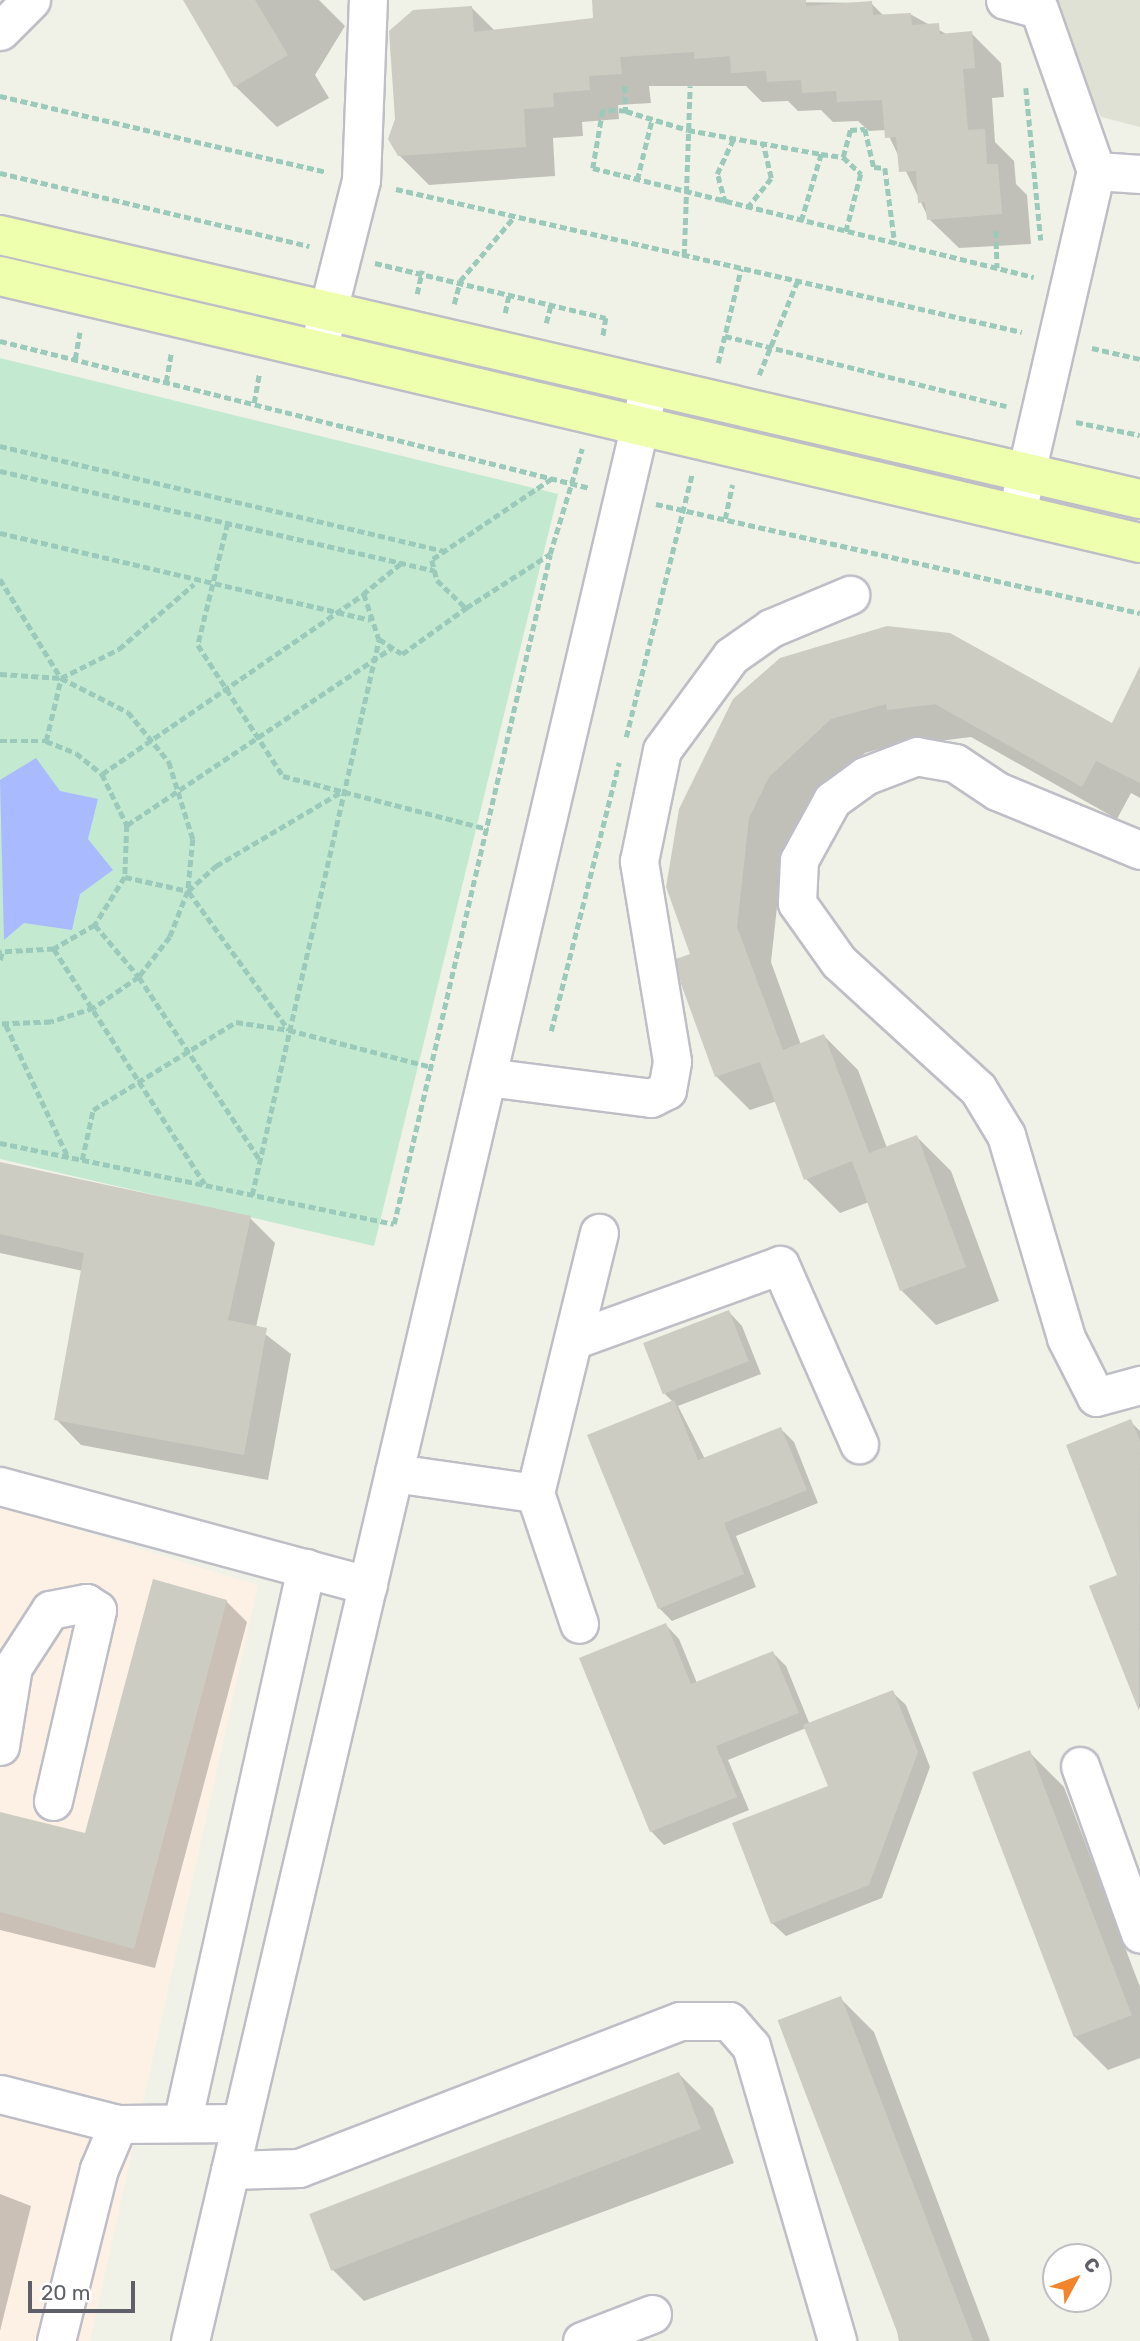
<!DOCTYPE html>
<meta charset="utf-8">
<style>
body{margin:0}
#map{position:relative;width:1140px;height:2341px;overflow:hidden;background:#f0f1e7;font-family:Rubik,sans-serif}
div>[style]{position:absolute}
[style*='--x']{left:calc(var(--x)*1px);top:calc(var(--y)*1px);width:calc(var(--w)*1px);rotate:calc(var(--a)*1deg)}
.education>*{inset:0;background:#e0e1d5}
.medical>*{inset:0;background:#fdf0e4}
.green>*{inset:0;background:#c3e9d1}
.water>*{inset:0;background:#a9baff}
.shadow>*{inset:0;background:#0003}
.building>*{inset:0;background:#ccccc3;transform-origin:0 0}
.path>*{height:4.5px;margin-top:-2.25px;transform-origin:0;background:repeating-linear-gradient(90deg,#9bcabb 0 7px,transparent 0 10.5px)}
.roads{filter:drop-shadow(2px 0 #bebec6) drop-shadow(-2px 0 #bebec6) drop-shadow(0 2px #bebec6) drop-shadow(0 -2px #bebec6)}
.minor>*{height:37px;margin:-18.5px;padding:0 18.5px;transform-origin:18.5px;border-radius:18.5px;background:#fff}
.major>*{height:38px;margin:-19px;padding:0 19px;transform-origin:19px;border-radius:19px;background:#eeffae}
span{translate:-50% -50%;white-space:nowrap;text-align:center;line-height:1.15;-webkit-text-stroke:7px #fff;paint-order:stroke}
.north{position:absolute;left:1042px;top:2243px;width:70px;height:70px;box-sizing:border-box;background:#fff;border:2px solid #bfbfc3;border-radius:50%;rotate:49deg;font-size:19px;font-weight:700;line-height:28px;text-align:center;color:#5e5f68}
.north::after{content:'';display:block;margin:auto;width:24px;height:32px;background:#f2852c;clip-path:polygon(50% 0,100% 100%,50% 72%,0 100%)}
.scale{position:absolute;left:28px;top:2281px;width:107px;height:32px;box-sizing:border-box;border:4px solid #5e5f68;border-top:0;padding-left:9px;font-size:21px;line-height:24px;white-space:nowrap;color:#5e5f68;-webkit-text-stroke:5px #fff;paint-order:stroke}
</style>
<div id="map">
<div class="education">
<i style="clip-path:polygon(1042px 0,1140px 0,1140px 127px,1101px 117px)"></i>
</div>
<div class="medical">
<i style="clip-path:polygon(0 1506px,258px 1585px,90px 2341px,0 2341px)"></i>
</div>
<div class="green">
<i style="clip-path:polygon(0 358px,558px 494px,374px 1246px,0 1159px)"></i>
</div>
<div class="water">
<i style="clip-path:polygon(36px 758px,60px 791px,98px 799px,88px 839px,113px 870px,80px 894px,72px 930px,24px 923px,4px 940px,0 780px)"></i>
</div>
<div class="shadow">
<i style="clip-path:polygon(185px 0,319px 0,345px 26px,315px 75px,329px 98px,277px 127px,235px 86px)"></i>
<i style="clip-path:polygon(593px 0,871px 3px,884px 16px,910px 14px,948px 35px,971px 33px,1001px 63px,1004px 97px,992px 98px,995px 142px,1014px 161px,1016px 184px,1027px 195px,1031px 244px,959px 248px,929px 219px,886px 130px,869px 131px,858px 121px,833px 122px,821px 110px,798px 111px,788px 101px,762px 102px,746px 86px,649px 86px,651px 103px,618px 105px,619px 119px,582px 122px,583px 136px,553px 138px,555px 176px,429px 185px,399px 155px,472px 8px,496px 32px,595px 20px)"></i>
<i style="clip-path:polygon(781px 659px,1112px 725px,1140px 709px,1140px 798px,1131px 793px,1117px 819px,971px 737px,923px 743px,917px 738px,865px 753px,803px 811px,783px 852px,771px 962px,801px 1045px,824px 1036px,858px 1070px,887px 1148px,917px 1137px,951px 1171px,999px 1301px,936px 1325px,902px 1291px,869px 1202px,840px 1213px,806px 1179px,777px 1101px,750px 1110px,716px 1076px,692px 955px)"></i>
<i style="clip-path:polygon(0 1164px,250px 1218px,275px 1243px,256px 1327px,291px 1354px,268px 1480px,81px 1445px,56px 1419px,83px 1271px,0 1253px)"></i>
<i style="clip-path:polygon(729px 1312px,742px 1326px,761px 1374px,678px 1406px,705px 1459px,781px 1429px,794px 1442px,818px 1503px,736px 1536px,756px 1587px,672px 1621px,659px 1608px,673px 1402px,664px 1393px)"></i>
<i style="clip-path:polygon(1131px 1422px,1140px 1431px,1140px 1709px,1091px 1587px,1119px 1576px)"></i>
<i style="clip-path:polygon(226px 1601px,247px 1622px,155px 1968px,0 1930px,0 1814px,86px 1836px)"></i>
<i style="clip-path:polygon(666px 1625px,679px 1639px,697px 1683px,773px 1653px,786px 1666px,810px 1725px,892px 1692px,906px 1705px,930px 1767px,882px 1898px,786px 1936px,772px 1923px,830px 1787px,806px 1728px,728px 1760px,749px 1810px,664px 1845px,651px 1831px)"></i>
<i style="clip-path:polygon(1030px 1753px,1064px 1787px,1140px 1987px,1140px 2058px,1108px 2070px,1074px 2036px)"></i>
<i style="clip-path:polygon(840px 1998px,874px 2032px,990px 2341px,899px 2341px)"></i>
<i style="clip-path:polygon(679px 2074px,713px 2108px,734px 2163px,364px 2301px,330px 2267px)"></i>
<i style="clip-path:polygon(0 2194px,31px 2206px,0 2331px)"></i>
</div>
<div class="building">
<i style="clip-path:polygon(183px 0,255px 0,288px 55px,234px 87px)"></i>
<i style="clip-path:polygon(592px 0,806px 0,806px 6px,872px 1px,873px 15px,911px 13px,912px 25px,939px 23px,940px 34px,972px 31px,975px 68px,963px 69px,968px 130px,985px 129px,987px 164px,998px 164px,1002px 214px,927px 220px,925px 202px,918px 203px,916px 171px,899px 172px,896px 137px,885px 138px,882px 100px,837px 102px,836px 91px,802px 93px,801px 80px,767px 82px,766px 71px,731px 73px,730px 56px,694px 59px,694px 52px,620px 57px,622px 74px,589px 76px,590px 90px,553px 93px,554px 107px,524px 109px,526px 147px,398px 156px,388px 139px,395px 119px,389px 31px,413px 10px,472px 6px,474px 32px,593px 18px)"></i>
<i style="clip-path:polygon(887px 626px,950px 633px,1112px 723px,1140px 666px,1140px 783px,1096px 761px,1082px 787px,935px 704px,887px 710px,886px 704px,831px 719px,769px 777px,749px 818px,737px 927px,783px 1050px,824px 1034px,869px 1153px,917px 1135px,966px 1267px,900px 1291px,852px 1161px,804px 1180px,760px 1062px,715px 1077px,681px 984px,676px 959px,690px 954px,666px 887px,679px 809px,733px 699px,780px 658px)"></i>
<i style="clip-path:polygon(0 1162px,251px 1216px,228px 1320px,267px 1328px,244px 1455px,54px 1420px,84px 1253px,0 1234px)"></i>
<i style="left:729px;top:1310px;width:55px;height:92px;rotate:69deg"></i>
<i style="clip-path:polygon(674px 1400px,698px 1460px,781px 1427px,807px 1490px,724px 1523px,744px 1574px,658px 1609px,587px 1435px)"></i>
<i style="clip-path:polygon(1131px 1419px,1140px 1441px,1139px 1711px,1089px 1586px,1117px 1575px,1066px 1445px)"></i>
<i style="clip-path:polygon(153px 1579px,227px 1600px,134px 1949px,0 1912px,0 1812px,85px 1833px)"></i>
<i style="clip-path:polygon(666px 1623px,691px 1684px,773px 1651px,799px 1713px,716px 1746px,737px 1797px,650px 1832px,579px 1658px)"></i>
<i style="clip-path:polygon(893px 1690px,918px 1752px,869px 1885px,771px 1924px,732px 1823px,828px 1786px,803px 1725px)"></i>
<i style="left:1030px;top:1750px;width:284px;height:62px;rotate:69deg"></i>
<i style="left:841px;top:1996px;width:368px;height:68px;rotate:69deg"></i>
<i style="left:679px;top:2072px;width:61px;height:396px;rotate:69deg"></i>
</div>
<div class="path">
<i style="--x:625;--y:86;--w:25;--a:88"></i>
<i style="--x:626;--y:111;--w:65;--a:17"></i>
<i style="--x:688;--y:130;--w:135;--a:10.2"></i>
<i style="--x:821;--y:154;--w:22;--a:8"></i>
<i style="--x:843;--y:157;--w:28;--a:-75"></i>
<i style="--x:850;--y:130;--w:15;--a:-4"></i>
<i style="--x:865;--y:129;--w:39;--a:77"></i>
<i style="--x:874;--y:167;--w:11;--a:5"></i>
<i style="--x:885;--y:168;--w:77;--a:82.5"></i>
<i style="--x:1026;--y:88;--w:153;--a:84.4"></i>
<i style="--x:0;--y:96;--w:335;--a:13.1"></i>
<i style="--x:626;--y:111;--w:23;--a:-178"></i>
<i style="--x:603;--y:110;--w:59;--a:99.8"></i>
<i style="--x:593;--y:168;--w:454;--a:13.9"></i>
<i style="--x:843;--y:157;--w:25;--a:43"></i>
<i style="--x:861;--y:174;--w:60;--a:104.5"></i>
<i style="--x:0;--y:173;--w:318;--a:13.3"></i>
<i style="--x:637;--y:180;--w:63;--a:-76.2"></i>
<i style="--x:396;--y:189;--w:642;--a:12.87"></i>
<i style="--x:725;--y:203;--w:30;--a:-105"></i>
<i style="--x:717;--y:174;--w:40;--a:-65"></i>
<i style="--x:747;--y:208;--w:38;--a:-51"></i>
<i style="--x:771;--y:178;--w:35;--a:-103"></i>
<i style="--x:801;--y:221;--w:70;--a:-73.4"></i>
<i style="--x:996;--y:231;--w:37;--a:88"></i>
<i style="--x:684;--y:256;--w:170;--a:-88"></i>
<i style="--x:375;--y:263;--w:237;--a:13.4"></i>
<i style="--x:606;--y:318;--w:20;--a:99"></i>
<i style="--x:417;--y:294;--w:24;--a:-78"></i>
<i style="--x:454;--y:304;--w:24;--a:-75"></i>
<i style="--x:460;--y:281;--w:84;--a:-49.8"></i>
<i style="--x:505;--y:313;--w:19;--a:-78"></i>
<i style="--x:546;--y:323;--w:20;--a:-75"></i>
<i style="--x:725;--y:336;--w:290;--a:14"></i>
<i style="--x:0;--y:341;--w:608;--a:13.99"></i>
<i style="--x:1092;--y:348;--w:49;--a:12.9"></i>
<i style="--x:75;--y:359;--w:27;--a:-80"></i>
<i style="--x:718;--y:363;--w:97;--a:-76.3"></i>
<i style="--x:759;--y:375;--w:100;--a:-67.8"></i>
<i style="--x:166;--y:382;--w:29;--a:-80"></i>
<i style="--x:254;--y:403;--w:29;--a:-80"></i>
<i style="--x:1076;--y:422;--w:65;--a:11.5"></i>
<i style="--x:0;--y:446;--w:457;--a:13.3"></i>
<i style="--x:0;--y:471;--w:446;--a:12.9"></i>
<i style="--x:552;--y:479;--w:145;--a:146"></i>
<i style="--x:432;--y:560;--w:21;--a:76"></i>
<i style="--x:437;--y:580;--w:40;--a:44"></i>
<i style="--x:466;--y:608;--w:100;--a:-32.7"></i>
<i style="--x:550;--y:554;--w:110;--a:-73.1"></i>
<i style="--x:656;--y:504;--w:496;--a:12.7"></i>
<i style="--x:725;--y:519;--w:35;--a:-78"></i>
<i style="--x:228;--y:523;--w:126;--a:103.8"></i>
<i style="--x:198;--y:645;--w:156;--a:57"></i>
<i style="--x:283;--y:776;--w:212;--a:14.5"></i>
<i style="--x:0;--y:533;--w:380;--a:13.2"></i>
<i style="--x:401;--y:564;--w:48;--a:141"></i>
<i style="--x:364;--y:594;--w:47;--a:71.6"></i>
<i style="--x:379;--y:639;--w:27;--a:33"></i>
<i style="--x:402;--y:654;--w:79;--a:-35.7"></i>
<i style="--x:0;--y:579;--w:116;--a:58.4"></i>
<i style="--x:0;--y:674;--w:61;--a:3.8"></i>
<i style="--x:61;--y:678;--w:75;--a:26.9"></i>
<i style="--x:128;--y:712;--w:65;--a:50.6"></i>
<i style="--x:169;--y:762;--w:81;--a:72.7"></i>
<i style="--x:193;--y:839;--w:52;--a:95.5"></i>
<i style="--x:188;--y:891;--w:49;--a:111.4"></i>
<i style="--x:170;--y:937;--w:51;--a:127.8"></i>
<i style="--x:139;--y:977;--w:55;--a:145.4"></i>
<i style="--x:94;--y:1008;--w:45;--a:162"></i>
<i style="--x:51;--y:1022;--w:51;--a:177.8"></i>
<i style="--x:626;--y:737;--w:271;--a:-75.9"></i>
<i style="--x:0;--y:741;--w:46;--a:0"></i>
<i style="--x:46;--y:741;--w:32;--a:22"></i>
<i style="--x:76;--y:753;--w:33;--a:39"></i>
<i style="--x:102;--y:774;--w:57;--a:63.9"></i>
<i style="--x:127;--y:825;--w:52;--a:92.2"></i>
<i style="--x:125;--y:877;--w:57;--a:122"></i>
<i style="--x:95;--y:925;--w:48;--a:149.7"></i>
<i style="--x:54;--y:949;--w:54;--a:176.8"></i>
<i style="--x:46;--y:741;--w:65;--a:-76.6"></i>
<i style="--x:61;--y:678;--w:65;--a:-26.6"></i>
<i style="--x:119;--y:649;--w:99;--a:-40.9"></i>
<i style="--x:102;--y:774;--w:318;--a:-34.5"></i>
<i style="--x:127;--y:825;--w:318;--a:-33.8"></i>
<i style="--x:125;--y:877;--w:65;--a:12.5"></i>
<i style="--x:188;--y:891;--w:38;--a:-42"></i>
<i style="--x:216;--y:866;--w:145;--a:-30.6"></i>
<i style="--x:189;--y:892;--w:170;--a:54.1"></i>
<i style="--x:289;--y:1030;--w:148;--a:14.5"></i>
<i style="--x:95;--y:925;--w:68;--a:49.8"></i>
<i style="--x:139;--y:977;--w:219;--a:56.5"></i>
<i style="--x:54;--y:949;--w:279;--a:57.3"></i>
<i style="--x:0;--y:960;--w:8;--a:-76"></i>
<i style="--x:6;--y:1025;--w:146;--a:64.8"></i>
<i style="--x:551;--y:1031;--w:277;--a:-75.8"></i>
<i style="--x:0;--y:1143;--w:402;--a:11.6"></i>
<i style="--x:394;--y:1224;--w:687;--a:-76.87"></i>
<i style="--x:82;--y:1160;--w:51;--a:-77.6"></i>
<i style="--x:93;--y:1110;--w:168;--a:-31.6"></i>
<i style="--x:236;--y:1022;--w:54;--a:8.6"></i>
<i style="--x:252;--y:1195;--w:570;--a:-77.13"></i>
</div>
<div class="roads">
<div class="minor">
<i style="--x:1005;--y:0;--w:35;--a:15"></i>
<i style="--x:1039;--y:9;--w:172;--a:70.6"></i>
<i style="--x:0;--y:31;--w:44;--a:-45"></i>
<i style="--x:318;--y:350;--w:175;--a:-75.8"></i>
<i style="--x:361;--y:180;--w:180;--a:-87.8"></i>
<i style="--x:1017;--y:512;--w:350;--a:-77"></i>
<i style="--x:1096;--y:171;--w:44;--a:3.9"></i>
<i style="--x:1140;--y:850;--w:155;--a:-157.6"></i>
<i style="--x:997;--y:791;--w:50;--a:-146.3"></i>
<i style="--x:955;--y:763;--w:39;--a:-170"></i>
<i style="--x:917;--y:756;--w:56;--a:159"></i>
<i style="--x:865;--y:776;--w:41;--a:144"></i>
<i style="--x:832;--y:800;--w:68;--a:118.8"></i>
<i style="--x:799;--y:860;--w:43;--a:92.7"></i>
<i style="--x:797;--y:903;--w:72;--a:54.6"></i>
<i style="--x:839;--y:962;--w:188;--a:42.4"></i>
<i style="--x:978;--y:1089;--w:54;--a:58.7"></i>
<i style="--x:1006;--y:1135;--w:212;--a:73.5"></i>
<i style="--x:1066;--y:1338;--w:66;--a:63"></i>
<i style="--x:1096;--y:1397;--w:46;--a:-15.3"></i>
<i style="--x:487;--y:1077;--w:165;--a:7.3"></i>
<i style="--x:651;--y:1098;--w:18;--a:-27"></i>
<i style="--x:667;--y:1090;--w:29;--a:-80"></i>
<i style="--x:672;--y:1061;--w:203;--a:-99.4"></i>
<i style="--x:639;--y:861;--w:113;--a:-78.3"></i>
<i style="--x:662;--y:750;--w:117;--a:-53.7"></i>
<i style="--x:731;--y:656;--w:49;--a:-35"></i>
<i style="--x:771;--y:628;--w:86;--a:-22.7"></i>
<i style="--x:573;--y:1340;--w:220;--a:-19.9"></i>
<i style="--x:780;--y:1265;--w:196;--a:66.2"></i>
<i style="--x:394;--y:1473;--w:142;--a:8.1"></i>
<i style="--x:535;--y:1493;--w:138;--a:71.4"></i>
<i style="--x:0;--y:1486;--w:381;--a:15.1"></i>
<i style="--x:535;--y:1493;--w:268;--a:-76.2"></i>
<i style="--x:0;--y:1746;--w:80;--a:-80.7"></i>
<i style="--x:13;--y:1667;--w:68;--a:-57"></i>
<i style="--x:50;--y:1610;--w:37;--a:-11"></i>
<i style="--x:86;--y:1603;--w:13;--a:32"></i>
<i style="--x:97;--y:1610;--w:196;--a:103"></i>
<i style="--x:1080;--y:1766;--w:178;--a:70.3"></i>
<i style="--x:0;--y:2094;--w:122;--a:14.3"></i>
<i style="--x:118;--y:2124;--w:123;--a:-0.5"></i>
<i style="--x:182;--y:2123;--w:569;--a:-77.41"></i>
<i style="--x:230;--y:2170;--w:69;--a:-1.7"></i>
<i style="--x:299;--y:2168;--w:408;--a:-21.1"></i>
<i style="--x:680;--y:2021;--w:49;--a:0"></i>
<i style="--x:729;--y:2021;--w:33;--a:49"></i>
<i style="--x:751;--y:2046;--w:307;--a:73.7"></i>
<i style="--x:56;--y:2341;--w:177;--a:-76"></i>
<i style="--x:99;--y:2169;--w:49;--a:-67.1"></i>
<i style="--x:190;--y:2341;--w:2009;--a:-76.79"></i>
<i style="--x:582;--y:2341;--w:75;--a:-21.1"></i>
</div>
<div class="major">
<i style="--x:0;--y:235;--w:1170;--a:13.04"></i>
<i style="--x:0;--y:276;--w:1171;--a:13.18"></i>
</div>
</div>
<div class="north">С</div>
<div class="scale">20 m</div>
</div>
